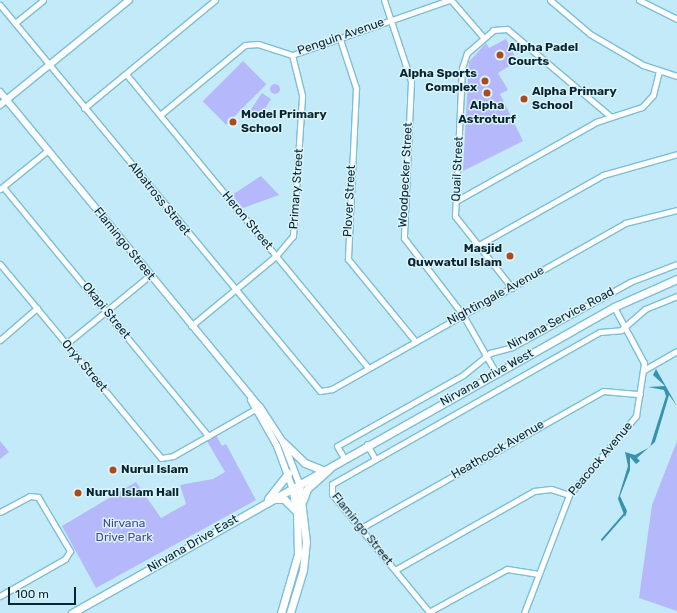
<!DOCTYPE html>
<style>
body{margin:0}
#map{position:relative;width:677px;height:613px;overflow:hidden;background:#c3eaf8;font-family:Rubik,sans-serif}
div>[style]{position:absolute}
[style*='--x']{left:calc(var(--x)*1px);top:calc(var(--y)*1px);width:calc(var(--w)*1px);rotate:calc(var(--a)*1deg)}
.green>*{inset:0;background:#b5b8fa;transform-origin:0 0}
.round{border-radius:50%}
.water>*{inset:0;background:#3792ae}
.stream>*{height:1.5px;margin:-0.75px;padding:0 0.75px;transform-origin:0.75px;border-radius:0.75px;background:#3792ae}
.roads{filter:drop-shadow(1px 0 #7cbfd6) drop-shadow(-1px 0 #7cbfd6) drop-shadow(0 1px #7cbfd6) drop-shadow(0 -1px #7cbfd6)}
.minor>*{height:5px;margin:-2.5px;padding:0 2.5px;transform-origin:2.5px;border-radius:2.5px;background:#fff}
.tertiary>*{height:6px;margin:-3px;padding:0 3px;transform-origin:3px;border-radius:3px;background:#fff}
.secondary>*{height:7px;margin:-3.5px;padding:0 3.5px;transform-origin:3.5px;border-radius:3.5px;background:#fff}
.dots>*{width:11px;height:11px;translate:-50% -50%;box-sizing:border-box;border:2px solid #dbf4fe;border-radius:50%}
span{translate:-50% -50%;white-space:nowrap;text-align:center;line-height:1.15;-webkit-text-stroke:3px #dbf4fe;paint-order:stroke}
.street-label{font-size:12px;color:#08252e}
.poi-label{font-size:12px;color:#08252e;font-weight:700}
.left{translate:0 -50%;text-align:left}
.right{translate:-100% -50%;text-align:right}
.park-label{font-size:12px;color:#484593}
.scale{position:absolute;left:8px;top:587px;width:68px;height:18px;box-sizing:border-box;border:2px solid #08252e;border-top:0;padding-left:5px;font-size:12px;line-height:14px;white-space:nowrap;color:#08252e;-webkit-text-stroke:3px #dbf4fe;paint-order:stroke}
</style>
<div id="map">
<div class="green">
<i style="clip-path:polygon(506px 39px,517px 61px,498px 73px,508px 90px,500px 94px,523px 141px,463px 171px,469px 62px,486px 43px,489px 48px)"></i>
<i style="left:243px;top:61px;width:33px;height:57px;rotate:45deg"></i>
<i class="round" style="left:270px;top:84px;width:10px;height:10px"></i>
<i style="left:262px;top:93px;width:11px;height:21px;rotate:34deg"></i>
<i style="clip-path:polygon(261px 176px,279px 195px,243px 208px,232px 195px)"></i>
<i style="clip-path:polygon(216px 435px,222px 446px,226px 444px,256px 500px,96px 588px,62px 526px,136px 482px,161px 518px,186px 504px,180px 485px,213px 479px,225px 472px,207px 441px)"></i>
<i style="clip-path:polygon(0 441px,9px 452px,0 459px)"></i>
<i style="clip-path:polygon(677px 441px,677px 611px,639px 598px,652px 505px)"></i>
</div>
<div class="water">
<i style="clip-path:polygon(656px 369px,677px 406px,669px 395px,655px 442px,637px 458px,640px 461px,636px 464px,630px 457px,630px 470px,620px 496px,627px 511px,625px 517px,618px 499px,628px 466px,625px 452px,635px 455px,650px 447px,666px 396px,664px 390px,648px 387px,665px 386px,653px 375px)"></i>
</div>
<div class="stream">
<i style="--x:602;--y:540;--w:35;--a:-49"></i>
</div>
<div class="roads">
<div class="minor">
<i style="--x:384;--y:0;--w:85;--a:71.6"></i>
<i style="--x:411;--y:81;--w:157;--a:92.6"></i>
<i style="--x:404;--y:238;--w:97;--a:52.5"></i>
<i style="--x:463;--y:315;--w:67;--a:60.4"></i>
<i style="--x:451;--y:0;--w:49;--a:49.1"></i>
<i style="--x:550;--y:0;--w:52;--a:40.4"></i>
<i style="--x:590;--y:34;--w:61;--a:30.3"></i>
<i style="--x:643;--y:65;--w:36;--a:18"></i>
<i style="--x:639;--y:0;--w:42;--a:26.6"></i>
<i style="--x:0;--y:5;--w:501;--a:50.34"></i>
<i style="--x:320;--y:391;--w:12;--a:-9"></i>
<i style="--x:332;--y:389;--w:337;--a:-29.5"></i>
<i style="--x:625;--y:223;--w:54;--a:-14"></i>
<i style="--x:15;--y:23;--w:36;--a:-39"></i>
<i style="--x:340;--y:39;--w:52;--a:71.9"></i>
<i style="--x:356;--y:88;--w:171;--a:92.7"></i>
<i style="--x:348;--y:259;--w:107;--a:50.7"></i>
<i style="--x:126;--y:74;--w:381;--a:50.5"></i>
<i style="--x:84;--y:108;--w:170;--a:-39.5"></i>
<i style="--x:160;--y:115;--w:110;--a:-39.5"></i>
<i style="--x:245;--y:45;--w:13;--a:-4"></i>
<i style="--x:258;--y:44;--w:36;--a:18"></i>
<i style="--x:292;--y:55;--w:166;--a:-19.3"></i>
<i style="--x:3;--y:187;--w:323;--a:50.5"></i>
<i style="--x:0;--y:189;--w:60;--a:-39"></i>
<i style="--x:456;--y:201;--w:161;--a:-29.4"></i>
<i style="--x:596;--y:122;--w:48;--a:-18.1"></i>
<i style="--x:642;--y:107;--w:16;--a:-47"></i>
<i style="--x:653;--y:95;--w:25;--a:-76"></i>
<i style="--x:477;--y:246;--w:145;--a:-29.4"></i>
<i style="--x:603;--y:175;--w:77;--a:-15.8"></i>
<i style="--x:0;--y:264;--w:252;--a:50.3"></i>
<i style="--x:161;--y:458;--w:12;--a:-9"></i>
<i style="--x:173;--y:456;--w:99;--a:-29.7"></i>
<i style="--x:512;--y:288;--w:92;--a:-128.4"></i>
<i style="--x:455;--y:216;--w:148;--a:-87.3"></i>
<i style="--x:462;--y:68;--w:16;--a:-72"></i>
<i style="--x:467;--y:53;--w:35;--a:-41"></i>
<i style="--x:493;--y:30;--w:14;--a:-4"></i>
<i style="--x:507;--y:29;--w:135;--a:40.2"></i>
<i style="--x:191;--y:326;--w:110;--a:-39.5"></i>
<i style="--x:276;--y:256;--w:26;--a:-50"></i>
<i style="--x:293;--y:236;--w:141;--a:-86.3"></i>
<i style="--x:302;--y:95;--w:41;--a:-104"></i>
<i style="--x:0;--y:340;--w:49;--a:-40.9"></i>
<i style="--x:66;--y:344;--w:109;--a:-39.4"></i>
<i style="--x:644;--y:370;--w:38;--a:-30"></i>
<i style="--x:367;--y:444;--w:17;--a:62"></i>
<i style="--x:344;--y:458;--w:14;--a:-120"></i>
<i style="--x:337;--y:446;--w:145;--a:-29.4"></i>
<i style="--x:463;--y:375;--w:35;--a:-39"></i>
<i style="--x:490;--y:353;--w:23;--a:-15"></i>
<i style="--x:512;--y:347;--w:135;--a:-28.8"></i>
<i style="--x:630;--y:282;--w:50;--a:-21"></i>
<i style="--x:0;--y:512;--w:34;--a:-28"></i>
<i style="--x:30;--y:496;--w:8;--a:7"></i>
<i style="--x:38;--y:497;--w:63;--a:59.3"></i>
<i style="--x:70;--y:551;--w:9;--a:122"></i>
<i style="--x:65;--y:559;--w:75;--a:150.4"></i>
<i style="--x:361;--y:528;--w:278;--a:-29.5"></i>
<i style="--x:603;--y:391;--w:37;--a:5"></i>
<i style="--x:395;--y:570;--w:160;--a:-29.6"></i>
<i style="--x:534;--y:491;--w:17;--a:-7"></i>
<i style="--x:551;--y:489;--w:19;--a:18"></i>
<i style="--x:429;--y:612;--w:89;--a:-28.9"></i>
<i style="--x:507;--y:569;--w:32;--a:9"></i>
<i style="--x:430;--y:613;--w:154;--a:-129.5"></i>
<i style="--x:332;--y:494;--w:10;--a:-90"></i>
<i style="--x:332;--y:484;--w:308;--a:-29.6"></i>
<i style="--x:600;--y:332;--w:21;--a:-5"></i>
<i style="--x:621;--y:330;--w:32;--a:-41"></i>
<i style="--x:645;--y:309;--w:35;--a:-22"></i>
<i style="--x:524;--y:613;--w:126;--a:-69.1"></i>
<i style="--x:569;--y:495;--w:104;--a:-49.7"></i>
<i style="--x:636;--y:416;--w:54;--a:-81.4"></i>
<i style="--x:644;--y:363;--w:64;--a:-118.2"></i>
</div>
<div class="tertiary">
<i style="--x:0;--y:92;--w:408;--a:50.5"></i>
<i style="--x:260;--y:407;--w:42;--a:56.7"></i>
<i style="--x:283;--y:442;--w:44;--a:68.7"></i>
<i style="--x:0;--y:105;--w:166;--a:-39.1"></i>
<i style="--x:251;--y:400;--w:53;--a:60.5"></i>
<i style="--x:277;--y:446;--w:44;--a:69.9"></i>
</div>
<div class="secondary">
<i style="--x:283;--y:442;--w:30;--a:44"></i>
<i style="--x:305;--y:463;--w:18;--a:22"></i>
<i style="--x:268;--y:499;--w:33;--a:-52"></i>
<i style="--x:272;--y:499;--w:12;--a:0"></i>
<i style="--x:284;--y:499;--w:16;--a:45"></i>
<i style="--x:303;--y:500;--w:12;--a:-70"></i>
<i style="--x:307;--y:489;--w:30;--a:-42"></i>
<i style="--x:72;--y:613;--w:622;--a:-29.45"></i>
<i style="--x:614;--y:307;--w:69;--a:-24"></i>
<i style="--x:281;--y:613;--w:61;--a:-73.9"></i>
<i style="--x:298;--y:554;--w:41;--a:-91.4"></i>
<i style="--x:297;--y:513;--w:26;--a:-101"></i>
<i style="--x:290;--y:613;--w:45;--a:-73.2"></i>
<i style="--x:303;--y:570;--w:28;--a:-84"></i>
<i style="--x:306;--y:542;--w:59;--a:-96.8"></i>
</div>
</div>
<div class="dots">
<i style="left:500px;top:55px;background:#ae491a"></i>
<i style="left:485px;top:81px;background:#ae491a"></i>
<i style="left:487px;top:93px;background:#ae491a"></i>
<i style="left:524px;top:99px;background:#ae491a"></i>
<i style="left:233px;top:122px;background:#ae491a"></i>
<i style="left:510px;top:256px;background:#ae491a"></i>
<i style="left:113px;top:470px;background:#ae491a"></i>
<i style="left:78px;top:493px;background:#ae491a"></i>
</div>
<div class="street-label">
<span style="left:341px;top:37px;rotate:-19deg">Penguin Avenue</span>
<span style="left:458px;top:169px;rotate:-87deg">Quail Street</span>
<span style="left:406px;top:175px;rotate:-87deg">Woodpecker Street</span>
<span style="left:297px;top:189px;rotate:-86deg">Primary Street</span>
<span style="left:159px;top:199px;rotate:51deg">Albatross Street</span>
<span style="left:350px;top:201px;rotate:-87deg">Plover Street</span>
<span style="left:247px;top:221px;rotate:50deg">Heron Street</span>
<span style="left:124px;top:244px;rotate:51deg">Flamingo Street</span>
<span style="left:496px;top:296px;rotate:-29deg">Nightingale Avenue</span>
<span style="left:106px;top:311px;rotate:51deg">Okapi Street</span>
<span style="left:561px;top:319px;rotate:-28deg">Nirvana Service Road</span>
<span style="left:84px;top:366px;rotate:50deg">Oryx Street</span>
<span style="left:487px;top:378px;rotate:-29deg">Nirvana Drive West</span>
<span style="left:498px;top:450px;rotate:-30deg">Heathcock Avenue</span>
<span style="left:601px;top:459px;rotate:-50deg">Peacock Avenue</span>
<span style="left:362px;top:529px;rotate:51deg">Flamingo Street</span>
<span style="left:193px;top:544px;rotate:-30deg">Nirvana Drive East</span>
</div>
<div class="poi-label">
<span class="left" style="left:508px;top:55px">Alpha Padel<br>Courts</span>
<span class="right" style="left:477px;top:81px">Alpha Sports<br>Complex</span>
<span class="left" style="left:532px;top:99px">Alpha Primary<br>School</span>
<span style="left:487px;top:113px">Alpha<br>Astroturf</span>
<span class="left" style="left:241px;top:122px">Model Primary<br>School</span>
<span class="right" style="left:502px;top:256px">Masjid<br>Quwwatul Islam</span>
<span class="left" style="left:121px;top:470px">Nurul Islam</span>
<span class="left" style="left:86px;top:493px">Nurul Islam Hall</span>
</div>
<div class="park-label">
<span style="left:124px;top:531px">Nirvana<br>Drive Park</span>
</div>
<div class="scale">100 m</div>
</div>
